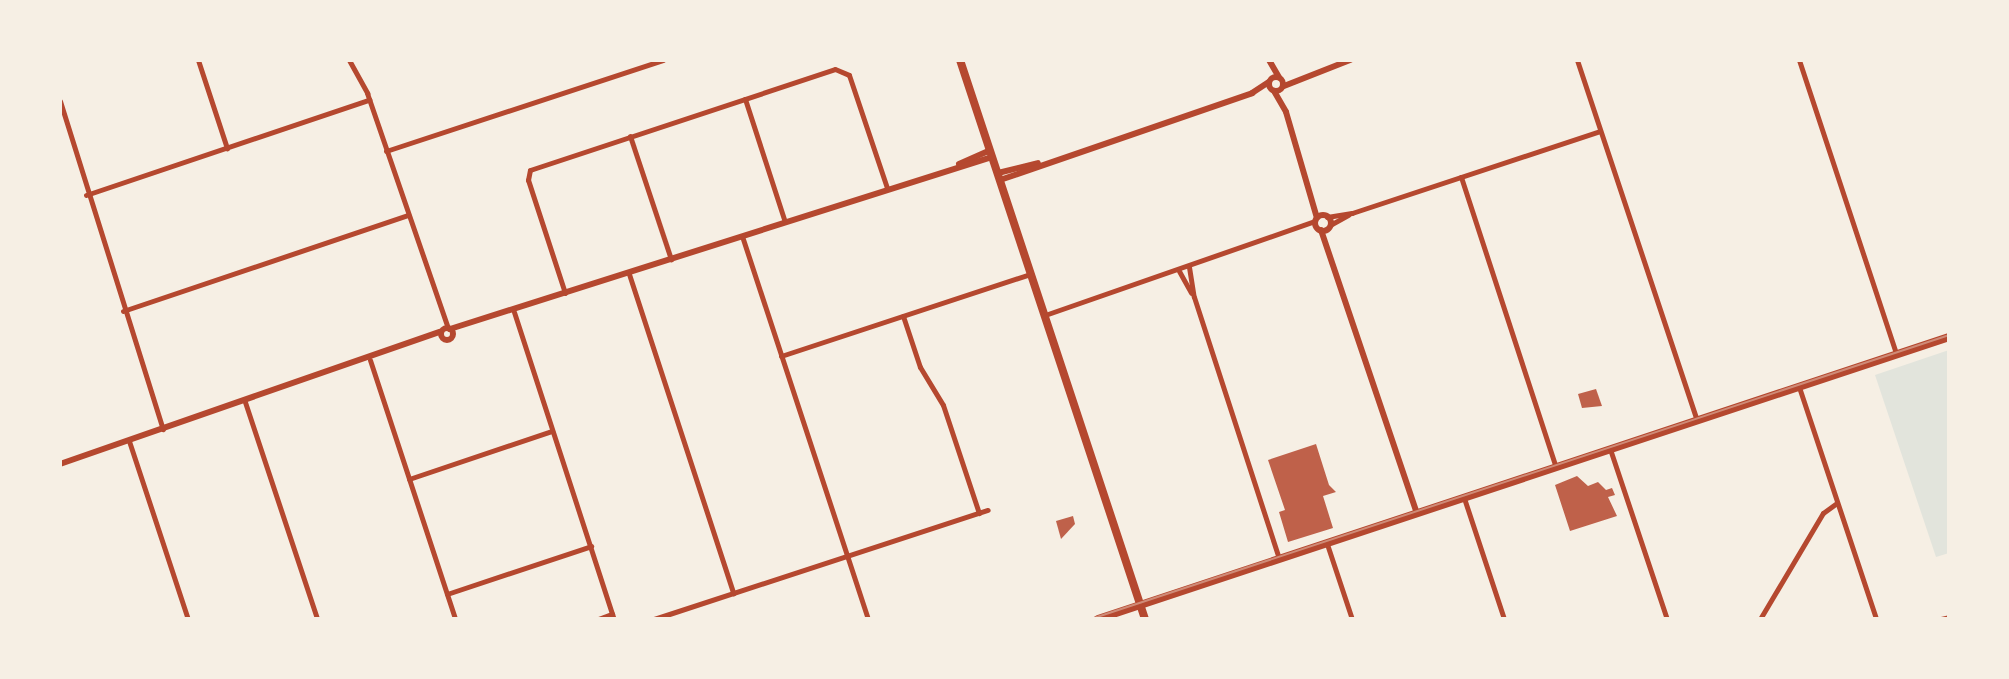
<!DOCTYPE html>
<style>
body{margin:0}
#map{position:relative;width:2009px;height:679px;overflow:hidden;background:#f6efe4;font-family:"PT Sans Narrow",sans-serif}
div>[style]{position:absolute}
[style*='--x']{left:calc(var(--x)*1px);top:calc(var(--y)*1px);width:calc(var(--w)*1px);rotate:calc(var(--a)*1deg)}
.green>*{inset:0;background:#e2e4dc}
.building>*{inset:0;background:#bf614a}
.minor>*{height:5px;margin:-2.5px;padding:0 2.5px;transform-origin:2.5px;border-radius:2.5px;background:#b5482f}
.tertiary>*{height:6px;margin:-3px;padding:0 3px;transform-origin:3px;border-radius:3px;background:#b5482f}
.tertiary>.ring{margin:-3px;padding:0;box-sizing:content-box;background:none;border:6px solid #b5482f;border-radius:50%}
.primary>*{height:8px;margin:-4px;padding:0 4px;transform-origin:4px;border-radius:4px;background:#b5482f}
.tram>*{height:2px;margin:-1px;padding:0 1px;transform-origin:1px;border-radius:1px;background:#cf8b77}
span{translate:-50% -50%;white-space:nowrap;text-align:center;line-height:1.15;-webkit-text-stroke:8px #f6efe4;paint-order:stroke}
.frame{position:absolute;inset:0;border:62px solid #f6efe4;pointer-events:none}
</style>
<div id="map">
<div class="green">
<i style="clip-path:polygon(1949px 350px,1949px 553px,1936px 557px,1875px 375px)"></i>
</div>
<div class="building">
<i style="clip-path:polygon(1596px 389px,1602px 406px,1582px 408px,1578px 394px)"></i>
<i style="clip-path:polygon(1316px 444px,1329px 485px,1336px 492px,1323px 496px,1333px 528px,1288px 542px,1279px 512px,1285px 510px,1268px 460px)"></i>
<i style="clip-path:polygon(1577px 476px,1588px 486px,1598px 482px,1606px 490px,1612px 488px,1615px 495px,1608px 497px,1617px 516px,1570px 531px,1555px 485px)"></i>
<i style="clip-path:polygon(1073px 516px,1075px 524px,1061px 539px,1056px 521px)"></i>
</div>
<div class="minor">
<i style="--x:198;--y:60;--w:93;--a:71.8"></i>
<i style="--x:349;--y:60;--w:38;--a:61"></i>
<i style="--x:367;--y:93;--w:249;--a:71"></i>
<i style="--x:1577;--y:60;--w:379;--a:71.6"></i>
<i style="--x:1799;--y:60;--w:310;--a:71.7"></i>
<i style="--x:745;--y:99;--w:129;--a:72"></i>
<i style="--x:60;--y:101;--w:344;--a:72.6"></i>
<i style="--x:630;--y:136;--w:130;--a:71.6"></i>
<i style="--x:386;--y:151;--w:292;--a:-18.2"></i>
<i style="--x:1461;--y:177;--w:305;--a:71.9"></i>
<i style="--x:86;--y:195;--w:299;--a:-18.6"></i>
<i style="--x:1327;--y:217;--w:25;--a:-9"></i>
<i style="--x:1352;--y:213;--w:261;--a:-18.3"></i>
<i style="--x:1330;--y:225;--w:21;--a:-29"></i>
<i style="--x:742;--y:236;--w:403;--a:71.8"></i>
<i style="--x:1189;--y:267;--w:30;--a:81"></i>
<i style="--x:1194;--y:297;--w:275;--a:72"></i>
<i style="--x:1179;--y:271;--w:25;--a:61"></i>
<i style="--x:629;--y:274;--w:336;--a:71.9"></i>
<i style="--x:565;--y:293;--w:119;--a:-108.1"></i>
<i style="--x:528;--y:180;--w:10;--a:-79"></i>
<i style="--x:530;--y:170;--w:321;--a:-18.3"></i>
<i style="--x:835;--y:69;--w:15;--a:23"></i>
<i style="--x:849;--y:75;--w:119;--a:71.4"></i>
<i style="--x:123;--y:311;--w:301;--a:-18.6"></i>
<i style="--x:514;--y:312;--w:323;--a:72"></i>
<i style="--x:1045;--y:315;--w:286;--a:-19.2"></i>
<i style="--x:903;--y:316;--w:54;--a:71.6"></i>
<i style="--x:920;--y:367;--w:44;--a:58.8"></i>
<i style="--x:943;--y:405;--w:114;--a:71.6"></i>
<i style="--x:781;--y:356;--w:263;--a:-18.2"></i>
<i style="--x:370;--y:360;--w:273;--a:71.8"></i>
<i style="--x:1799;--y:387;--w:244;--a:71.6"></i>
<i style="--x:245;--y:402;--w:229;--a:71.6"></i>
<i style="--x:129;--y:441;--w:188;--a:71.7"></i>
<i style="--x:1610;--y:449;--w:179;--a:71.5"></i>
<i style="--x:409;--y:479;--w:151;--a:-18.6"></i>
<i style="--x:1464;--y:498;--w:127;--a:71.7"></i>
<i style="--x:1327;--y:544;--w:79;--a:71.6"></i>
<i style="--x:447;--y:594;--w:152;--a:-18.4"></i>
<i style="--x:598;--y:619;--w:15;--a:-20"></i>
<i style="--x:654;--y:619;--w:351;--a:-18.1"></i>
<i style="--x:1760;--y:619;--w:123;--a:-59.3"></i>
<i style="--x:1823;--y:513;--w:17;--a:-36"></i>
<i style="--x:1941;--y:619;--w:8;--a:-14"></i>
</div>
<div class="tertiary">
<i style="--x:1269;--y:60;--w:20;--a:60"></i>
<i class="ring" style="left:1269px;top:77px;width:8px;height:8px"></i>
<i style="--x:1284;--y:86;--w:71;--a:-21.5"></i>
<i style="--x:1274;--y:91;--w:24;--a:60"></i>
<i style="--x:1286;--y:112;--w:110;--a:73.7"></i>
<i style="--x:959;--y:164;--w:34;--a:-24"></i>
<i style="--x:998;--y:173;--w:41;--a:-14"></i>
<i style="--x:1000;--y:180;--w:267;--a:-19"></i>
<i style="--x:1252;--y:93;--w:20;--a:-33"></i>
<i class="ring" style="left:1315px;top:215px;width:10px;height:10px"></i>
<i style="--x:1321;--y:230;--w:299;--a:71.3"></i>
<i class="ring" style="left:441px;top:328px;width:6px;height:6px"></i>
<i style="--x:450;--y:329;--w:569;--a:-17.61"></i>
<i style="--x:60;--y:464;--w:402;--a:-19.2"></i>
</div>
<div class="primary">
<i style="--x:960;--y:60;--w:589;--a:71.69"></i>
<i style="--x:1098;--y:619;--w:897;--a:-18.33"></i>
</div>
<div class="tram">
<i style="--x:1091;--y:619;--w:904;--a:-18.31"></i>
</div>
<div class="frame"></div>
</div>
